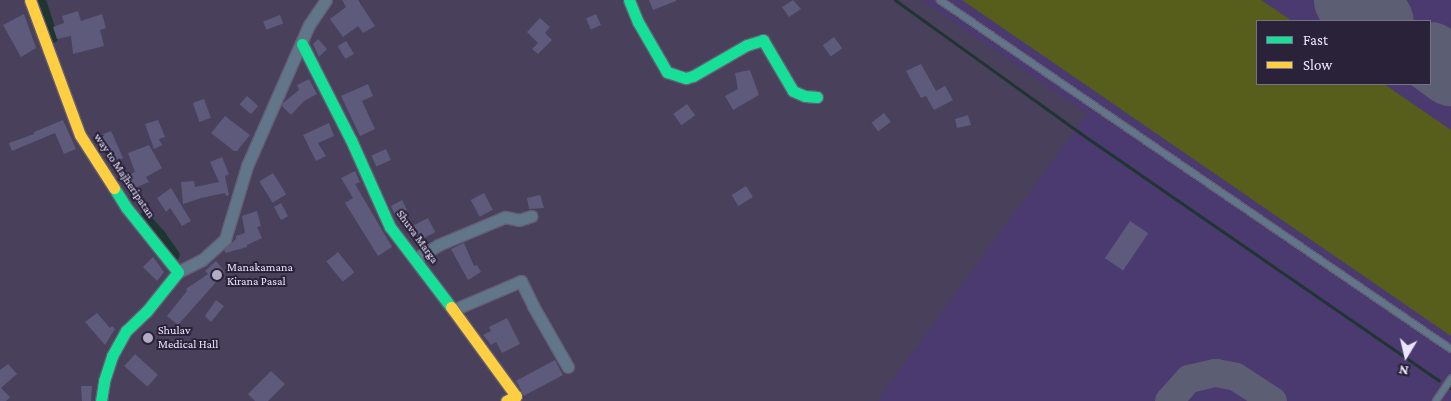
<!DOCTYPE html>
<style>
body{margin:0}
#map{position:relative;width:1451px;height:401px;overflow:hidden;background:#49405c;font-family:"Crimson Pro",serif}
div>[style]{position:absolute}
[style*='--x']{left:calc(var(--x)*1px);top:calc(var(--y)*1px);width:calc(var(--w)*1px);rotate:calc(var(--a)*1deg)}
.built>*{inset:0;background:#4b3a6f}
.green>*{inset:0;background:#575d1a}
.stream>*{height:3px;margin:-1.5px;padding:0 1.5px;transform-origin:1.5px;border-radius:1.5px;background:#1e3531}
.canal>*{height:11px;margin:-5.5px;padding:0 5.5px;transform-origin:5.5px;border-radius:5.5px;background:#1e3531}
.taxiway>*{height:28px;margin:-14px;padding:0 14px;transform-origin:14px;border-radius:14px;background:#5c5e74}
.runway>*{height:69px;margin:-34.5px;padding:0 34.5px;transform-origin:34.5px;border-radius:34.5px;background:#5c5e74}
.building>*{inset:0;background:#5d5a7b;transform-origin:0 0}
.roads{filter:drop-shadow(1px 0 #645d73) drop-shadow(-1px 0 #645d73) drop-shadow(0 1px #645d73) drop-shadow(0 -1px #645d73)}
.lane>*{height:5.5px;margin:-2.75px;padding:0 2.75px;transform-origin:2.75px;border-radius:2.75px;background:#627689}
.street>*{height:11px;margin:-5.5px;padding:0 5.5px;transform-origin:5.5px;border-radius:5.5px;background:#627689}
.fast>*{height:11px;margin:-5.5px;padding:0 5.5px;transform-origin:5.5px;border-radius:5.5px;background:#16e098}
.slow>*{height:11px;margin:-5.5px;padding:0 5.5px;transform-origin:5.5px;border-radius:5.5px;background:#ffcf43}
.dots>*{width:14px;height:14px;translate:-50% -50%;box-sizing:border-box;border:2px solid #292239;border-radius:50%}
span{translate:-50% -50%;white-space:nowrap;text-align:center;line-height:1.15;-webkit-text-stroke:4px #292239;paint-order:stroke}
.street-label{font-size:12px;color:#ebe5fe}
.poi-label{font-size:12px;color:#ebe5fe}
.left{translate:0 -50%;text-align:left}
.legend{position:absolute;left:1256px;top:20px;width:175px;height:65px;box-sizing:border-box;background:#292239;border:1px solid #777088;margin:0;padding:6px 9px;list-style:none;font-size:15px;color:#ebe5fe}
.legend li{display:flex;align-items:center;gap:10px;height:25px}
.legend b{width:25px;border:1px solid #777088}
.north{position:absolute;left:1381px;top:331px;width:50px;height:50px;-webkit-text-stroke:4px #292239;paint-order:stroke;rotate:189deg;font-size:14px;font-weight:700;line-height:20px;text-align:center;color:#ebe5fe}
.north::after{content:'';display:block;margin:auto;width:18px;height:22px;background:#ebe5fe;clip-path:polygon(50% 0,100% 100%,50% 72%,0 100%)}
</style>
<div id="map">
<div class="built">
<i style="clip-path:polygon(evenodd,921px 0,1451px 0,1451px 401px,877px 401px,1087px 114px,921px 0,1257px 21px,1430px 21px,1430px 84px,1257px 84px,1257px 21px)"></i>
</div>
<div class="green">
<i style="clip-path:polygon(962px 0,1261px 0,1292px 21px,1257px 21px,1257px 84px,1384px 84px,1451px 130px,1451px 336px)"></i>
</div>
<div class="stream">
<i style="--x:895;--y:0;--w:228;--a:35.7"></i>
<i style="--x:1080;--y:133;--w:436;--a:34.6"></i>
<i style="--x:1449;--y:388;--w:2;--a:0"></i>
</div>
<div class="canal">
<i style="--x:40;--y:0;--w:39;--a:72"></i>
<i style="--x:144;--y:217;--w:24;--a:48"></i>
<i style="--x:160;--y:235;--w:24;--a:55"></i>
</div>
<div class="taxiway">
<i style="--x:1169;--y:401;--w:30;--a:-48"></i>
<i style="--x:1189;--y:379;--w:28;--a:-13"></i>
<i style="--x:1216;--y:373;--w:20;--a:11"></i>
<i style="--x:1236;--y:377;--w:44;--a:33"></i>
</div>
<div class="runway">
<i style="--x:1348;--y:0;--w:37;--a:34"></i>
<i style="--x:1430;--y:56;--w:26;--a:36"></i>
</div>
<div class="building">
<i style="clip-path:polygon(342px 0,358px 0,375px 26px,363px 33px,358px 26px,343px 37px,330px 19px,346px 7px)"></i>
<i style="clip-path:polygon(649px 0,676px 0,676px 1px,653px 10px)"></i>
<i style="clip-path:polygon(793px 0,801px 9px,789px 17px,782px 7px)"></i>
<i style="clip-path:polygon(78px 11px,81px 21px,102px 14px,106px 28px,100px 30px,104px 46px,73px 54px,71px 36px,57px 39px,53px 27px,64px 23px,62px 16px)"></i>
<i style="clip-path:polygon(24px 14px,36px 48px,21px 57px,3px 25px)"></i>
<i style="left:596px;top:14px;width:12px;height:11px;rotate:66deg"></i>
<i style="left:280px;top:15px;width:9px;height:18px;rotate:69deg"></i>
<i style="clip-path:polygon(540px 18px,550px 27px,545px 33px,552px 40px,538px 54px,532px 49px,538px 43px,527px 32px)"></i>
<i style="left:834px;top:37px;width:14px;height:14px;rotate:54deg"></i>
<i style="clip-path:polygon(318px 39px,327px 49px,319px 57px,313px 44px)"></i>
<i style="left:346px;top:41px;width:15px;height:10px;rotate:58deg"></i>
<i style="clip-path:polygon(921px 64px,936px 91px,945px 86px,953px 100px,934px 110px,926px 96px,921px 98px,906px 71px)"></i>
<i style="clip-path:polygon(750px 70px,759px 95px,733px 110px,725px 96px,738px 89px,735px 73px)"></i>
<i style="clip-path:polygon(309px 79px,317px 94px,304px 101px,291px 115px,282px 106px,283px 103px,299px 90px,297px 85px)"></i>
<i style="clip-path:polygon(368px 84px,373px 96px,362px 101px,375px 129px,360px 136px,341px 96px)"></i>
<i style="left:247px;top:96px;width:15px;height:11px;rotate:42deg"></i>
<i style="left:204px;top:99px;width:20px;height:12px;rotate:70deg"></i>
<i style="left:687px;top:104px;width:14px;height:17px;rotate:54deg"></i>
<i style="left:884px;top:113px;width:11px;height:16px;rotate:52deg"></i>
<i style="clip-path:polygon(968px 115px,971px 125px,957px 128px,955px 119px)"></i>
<i style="clip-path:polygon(225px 116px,250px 135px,237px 151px,234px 151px,211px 133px)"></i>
<i style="clip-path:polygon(63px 120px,76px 149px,64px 154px,55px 133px,12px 151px,9px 143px,34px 134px,34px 132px)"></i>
<i style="clip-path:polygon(158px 120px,165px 137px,159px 139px,162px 145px,154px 149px,145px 124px)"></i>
<i style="clip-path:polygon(329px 123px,334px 136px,318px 143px,326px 156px,316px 161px,303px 135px)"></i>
<i style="clip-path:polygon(111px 131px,123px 158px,111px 163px,101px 135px)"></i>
<i style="clip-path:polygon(149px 145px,162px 168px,146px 177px,149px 182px,130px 190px,124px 177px,135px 172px,128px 153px)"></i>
<i style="left:386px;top:149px;width:12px;height:16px;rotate:66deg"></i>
<i style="clip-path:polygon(222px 157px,229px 174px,225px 176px,229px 195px,226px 196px,225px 193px,201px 198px,183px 204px,181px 182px,194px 181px,195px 187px,219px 182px,210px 162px)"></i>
<i style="clip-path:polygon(355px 171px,360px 182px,355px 184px,392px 247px,378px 256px,345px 203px,353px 198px,341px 178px)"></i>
<i style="left:273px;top:173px;width:25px;height:16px;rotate:58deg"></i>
<i style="left:746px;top:186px;width:13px;height:17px;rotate:58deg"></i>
<i style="clip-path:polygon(171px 188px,191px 221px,182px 226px,170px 208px,166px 212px,157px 198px)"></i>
<i style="left:484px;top:193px;width:19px;height:15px;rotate:62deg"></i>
<i style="clip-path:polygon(540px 195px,544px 208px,529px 209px,527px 198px)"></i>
<i style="clip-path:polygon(402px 200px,407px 210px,395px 215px,391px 206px)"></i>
<i style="left:281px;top:203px;width:15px;height:8px;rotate:62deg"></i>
<i style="clip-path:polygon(257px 211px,261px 226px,257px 227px,262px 238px,247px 245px,247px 247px,226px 253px,224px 250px,236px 239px,236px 236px,245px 233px,242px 216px)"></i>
<i style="left:428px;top:218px;width:16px;height:20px;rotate:63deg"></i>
<i style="left:1130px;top:221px;width:22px;height:45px;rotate:34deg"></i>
<i style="clip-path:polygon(464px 243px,474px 266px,477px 265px,481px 272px,468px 280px,451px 249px)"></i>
<i style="left:338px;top:252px;width:26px;height:15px;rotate:51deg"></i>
<i style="clip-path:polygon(153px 257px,164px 272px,157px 281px,143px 267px)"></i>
<i style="clip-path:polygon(216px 261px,225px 272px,178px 325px,167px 316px,187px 291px,186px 289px,208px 274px,205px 271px)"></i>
<i style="clip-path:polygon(216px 300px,224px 306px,211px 322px,205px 316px)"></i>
<i style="clip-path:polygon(97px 313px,110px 328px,112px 326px,115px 329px,105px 345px,85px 322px)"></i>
<i style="clip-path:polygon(507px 318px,520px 344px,502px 353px,496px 342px,491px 345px,483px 335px,491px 331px,489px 327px)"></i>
<i style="left:135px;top:354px;width:31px;height:16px;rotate:42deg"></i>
<i style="left:555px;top:360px;width:17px;height:44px;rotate:62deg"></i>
<i style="clip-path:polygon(8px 364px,17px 374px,1px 388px,10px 397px,6px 401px,0 401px,0 370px)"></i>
<i style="clip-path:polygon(271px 371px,285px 384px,268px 401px,255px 401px,248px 394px)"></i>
<i style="clip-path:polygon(81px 386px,92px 386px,91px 401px,82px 401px)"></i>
</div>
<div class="roads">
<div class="lane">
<i style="--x:940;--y:0;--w:619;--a:34.33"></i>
<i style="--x:1436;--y:401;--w:27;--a:-56"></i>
</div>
<div class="street">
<i style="--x:415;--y:259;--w:27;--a:-31"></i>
<i style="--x:438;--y:245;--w:73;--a:-22.7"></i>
<i style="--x:505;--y:217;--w:14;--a:12"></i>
<i style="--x:519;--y:220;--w:13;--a:-18"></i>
<i style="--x:178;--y:272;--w:27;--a:-27"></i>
<i style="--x:202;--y:260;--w:31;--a:-42"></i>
<i style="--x:225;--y:239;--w:76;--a:-73.2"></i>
<i style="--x:247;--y:166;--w:154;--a:-66.3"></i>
<i style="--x:309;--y:25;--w:30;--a:-56"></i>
<i style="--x:453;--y:310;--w:74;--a:-23.1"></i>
<i style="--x:521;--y:281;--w:28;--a:64"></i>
<i style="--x:533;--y:306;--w:70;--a:60.2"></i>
</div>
<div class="fast">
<i style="--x:629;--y:0;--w:24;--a:68"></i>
<i style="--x:638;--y:22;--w:58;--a:59.9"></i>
<i style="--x:667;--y:72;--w:20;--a:18"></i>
<i style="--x:686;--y:78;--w:7;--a:-16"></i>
<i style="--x:693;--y:76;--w:62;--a:-29.9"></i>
<i style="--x:747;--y:45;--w:17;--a:-17"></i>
<i style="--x:763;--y:40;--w:59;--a:59.5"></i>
<i style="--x:793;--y:91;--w:13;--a:23"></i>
<i style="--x:805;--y:96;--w:12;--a:5"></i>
<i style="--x:302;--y:44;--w:108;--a:63"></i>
<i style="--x:351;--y:140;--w:95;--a:65.9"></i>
<i style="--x:390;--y:227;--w:101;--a:52.7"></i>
<i style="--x:101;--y:401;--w:20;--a:-81"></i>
<i style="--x:104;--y:381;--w:26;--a:-72"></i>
<i style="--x:112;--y:356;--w:29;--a:-61"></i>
<i style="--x:126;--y:331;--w:28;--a:-44"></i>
<i style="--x:146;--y:312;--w:51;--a:-51.3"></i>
<i style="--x:178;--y:272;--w:83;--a:-128.7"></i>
<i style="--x:126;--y:207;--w:22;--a:-122"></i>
</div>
<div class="slow">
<i style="--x:30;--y:0;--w:144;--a:69.7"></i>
<i style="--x:80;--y:135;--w:63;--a:57.3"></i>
<i style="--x:451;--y:307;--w:110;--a:53.9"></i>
<i style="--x:516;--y:396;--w:11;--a:153"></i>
</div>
</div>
<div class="dots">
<i style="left:217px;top:275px;background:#b2abc5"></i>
<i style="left:148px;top:338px;background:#b2abc5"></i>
</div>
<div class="street-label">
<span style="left:124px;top:176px;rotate:56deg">way to Majheripatan</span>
<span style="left:417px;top:237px;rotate:54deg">Shuva Marga</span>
</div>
<div class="poi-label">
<span class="left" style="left:227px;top:275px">Manakamana<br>Kirana Pasal</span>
<span class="left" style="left:158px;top:338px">Shulav<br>Medical Hall</span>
</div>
<ul class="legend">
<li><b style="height:6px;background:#16e098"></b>Fast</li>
<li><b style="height:6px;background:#ffcf43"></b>Slow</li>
</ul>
<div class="north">N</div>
</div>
